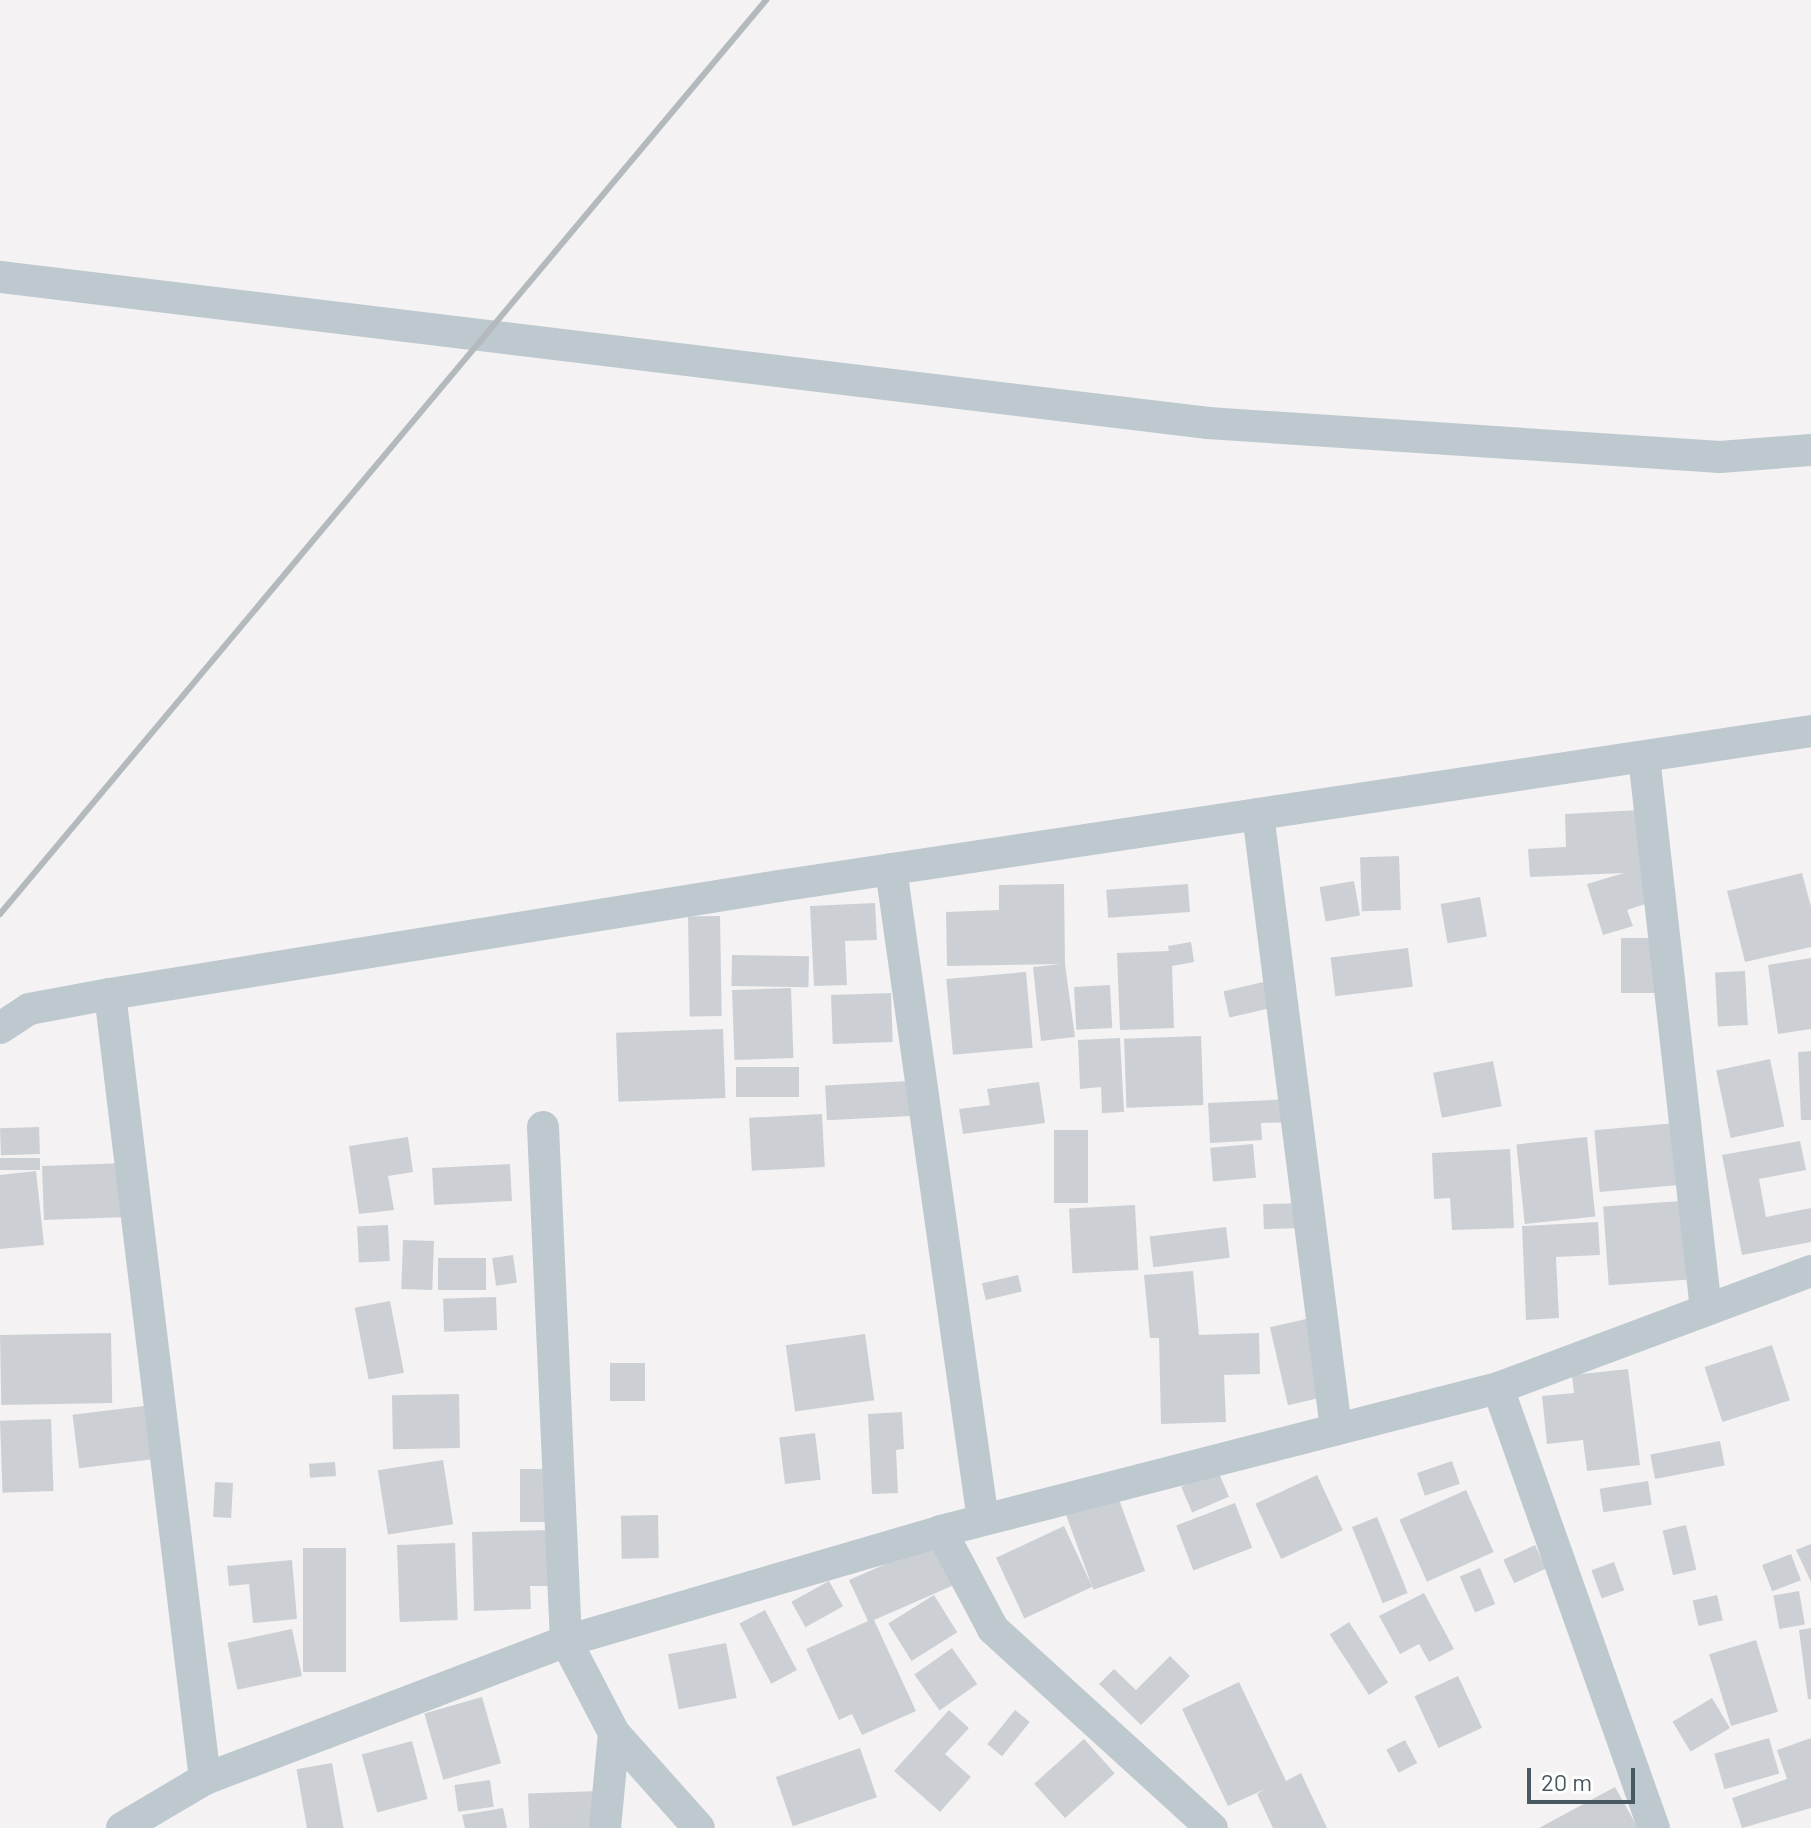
<!DOCTYPE html>
<style>
body{margin:0}
#map{position:relative;width:1811px;height:1828px;overflow:hidden;background:#f4f2f3;font-family:Barlow,sans-serif}
div>[style]{position:absolute}
[style*='--x']{left:calc(var(--x)*1px);top:calc(var(--y)*1px);width:calc(var(--w)*1px);rotate:calc(var(--a)*1deg)}
.building>*{inset:0;background:#ccd0d5;transform-origin:0 0}
.minor>*{height:32px;margin:-16px;padding:0 16px;transform-origin:16px;border-radius:16px;background:#bdc9cf}
.rail>*{height:6px;margin:-3px;padding:0 3px;transform-origin:3px;border-radius:3px;background:#b4b9bd}
span{translate:-50% -50%;white-space:nowrap;text-align:center;line-height:1.15;-webkit-text-stroke:6px #fff;paint-order:stroke}
.scale{position:absolute;left:1527px;top:1768px;width:108px;height:36px;box-sizing:border-box;border:4px solid #495961;border-top:0;padding-left:10px;font-size:24px;line-height:28px;white-space:nowrap;color:#495961;-webkit-text-stroke:6px #fff;paint-order:stroke}
</style>
<div id="map">
<div class="building">
<i style="clip-path:polygon(1640px 810px,1655px 901px,1627px 910px,1633px 926px,1603px 935px,1587px 884px,1624px 873px,1530px 877px,1528px 849px,1566px 847px,1565px 814px)"></i>
<i style="left:1399px;top:856px;width:54px;height:39px;rotate:88deg"></i>
<i style="clip-path:polygon(1802px 873px,1811px 907px,1811px 947px,1745px 962px,1727px 891px)"></i>
<i style="left:1354px;top:881px;width:35px;height:35px;rotate:80deg"></i>
<i style="clip-path:polygon(1064px 884px,1065px 964px,1075px 1037px,1041px 1041px,1033px 967px,1061px 964px,947px 966px,946px 912px,999px 910px,999px 885px)"></i>
<i style="left:1188px;top:884px;width:28px;height:82px;rotate:86deg"></i>
<i style="left:1480px;top:897px;width:40px;height:40px;rotate:80deg"></i>
<i style="clip-path:polygon(875px 903px,877px 940px,845px 941px,847px 985px,814px 986px,810px 906px)"></i>
<i style="left:720px;top:916px;width:100px;height:32px;rotate:89deg"></i>
<i style="left:1621px;top:938px;width:37px;height:55px"></i>
<i style="clip-path:polygon(1191px 942px,1194px 962px,1172px 966px,1174px 1028px,1120px 1030px,1117px 953px,1169px 951px,1168px 946px)"></i>
<i style="left:1408px;top:948px;width:39px;height:78px;rotate:83deg"></i>
<i style="left:732px;top:955px;width:77px;height:31px;rotate:1deg"></i>
<i style="clip-path:polygon(1811px 958px,1811px 1029px,1778px 1034px,1768px 965px)"></i>
<i style="left:1745px;top:971px;width:54px;height:30px;rotate:87deg"></i>
<i style="left:1026px;top:972px;width:76px;height:80px;rotate:85deg"></i>
<i style="left:1276px;top:979px;width:27px;height:54px;rotate:77deg"></i>
<i style="left:1110px;top:985px;width:43px;height:36px;rotate:87deg"></i>
<i style="left:791px;top:988px;width:70px;height:59px;rotate:88deg"></i>
<i style="left:891px;top:993px;width:49px;height:60px;rotate:88deg"></i>
<i style="left:723px;top:1029px;width:69px;height:107px;rotate:88deg"></i>
<i style="left:1201px;top:1036px;width:69px;height:77px;rotate:88deg"></i>
<i style="clip-path:polygon(1120px 1038px,1124px 1112px,1102px 1113px,1101px 1087px,1080px 1089px,1078px 1040px)"></i>
<i style="clip-path:polygon(1811px 1051px,1811px 1120px,1801px 1120px,1798px 1052px)"></i>
<i style="left:1770px;top:1059px;width:69px;height:55px;rotate:78deg"></i>
<i style="left:1493px;top:1061px;width:46px;height:61px;rotate:79deg"></i>
<i style="left:799px;top:1067px;width:30px;height:63px;rotate:90deg"></i>
<i style="left:909px;top:1081px;width:35px;height:84px;rotate:87deg"></i>
<i style="clip-path:polygon(1039px 1082px,1045px 1123px,963px 1134px,959px 1109px,990px 1105px,987px 1089px)"></i>
<i style="clip-path:polygon(1292px 1099px,1293px 1122px,1261px 1123px,1262px 1140px,1210px 1143px,1208px 1103px)"></i>
<i style="left:822px;top:1114px;width:53px;height:73px;rotate:87deg"></i>
<i style="left:1676px;top:1123px;width:62px;height:82px;rotate:85deg"></i>
<i style="left:39px;top:1127px;width:27px;height:39px;rotate:88deg"></i>
<i style="left:1054px;top:1130px;width:34px;height:73px"></i>
<i style="clip-path:polygon(408px 1137px,413px 1172px,388px 1176px,394px 1210px,359px 1214px,349px 1146px)"></i>
<i style="left:1587px;top:1137px;width:80px;height:71px;rotate:84deg"></i>
<i style="clip-path:polygon(1800px 1141px,1806px 1170px,1759px 1179px,1766px 1217px,1811px 1208px,1811px 1242px,1742px 1255px,1722px 1155px)"></i>
<i style="left:1253px;top:1144px;width:34px;height:43px;rotate:85deg"></i>
<i style="clip-path:polygon(1510px 1149px,1514px 1228px,1452px 1230px,1450px 1198px,1434px 1199px,1432px 1153px)"></i>
<i style="left:40px;top:1158px;width:12px;height:40px;rotate:90deg"></i>
<i style="left:126px;top:1163px;width:54px;height:84px;rotate:88deg"></i>
<i style="left:510px;top:1164px;width:37px;height:78px;rotate:87deg"></i>
<i style="clip-path:polygon(36px 1171px,44px 1245px,0 1249px,0 1175px)"></i>
<i style="left:1681px;top:1201px;width:79px;height:78px;rotate:86deg"></i>
<i style="left:1301px;top:1203px;width:25px;height:38px;rotate:88deg"></i>
<i style="left:1135px;top:1205px;width:65px;height:66px;rotate:87deg"></i>
<i style="clip-path:polygon(1598px 1222px,1600px 1255px,1556px 1257px,1559px 1318px,1526px 1320px,1522px 1226px)"></i>
<i style="left:388px;top:1225px;width:36px;height:31px;rotate:87deg"></i>
<i style="left:1226px;top:1227px;width:31px;height:77px;rotate:83deg"></i>
<i style="left:403px;top:1240px;width:31px;height:49px;rotate:2deg"></i>
<i style="left:513px;top:1255px;width:28px;height:21px;rotate:82deg"></i>
<i style="left:486px;top:1258px;width:32px;height:48px;rotate:90deg"></i>
<i style="clip-path:polygon(1193px 1271px,1199px 1335px,1259px 1333px,1260px 1374px,1224px 1375px,1226px 1422px,1161px 1424px,1159px 1338px,1150px 1338px,1144px 1275px)"></i>
<i style="left:1018px;top:1275px;width:17px;height:37px;rotate:77deg"></i>
<i style="left:496px;top:1297px;width:33px;height:53px;rotate:88deg"></i>
<i style="left:390px;top:1301px;width:73px;height:36px;rotate:79deg"></i>
<i style="left:1306px;top:1319px;width:80px;height:37px;rotate:77deg"></i>
<i style="left:111px;top:1333px;width:70px;height:111px;rotate:89deg"></i>
<i style="left:865px;top:1334px;width:67px;height:80px;rotate:82deg"></i>
<i style="left:1772px;top:1345px;width:58px;height:71px;rotate:72deg"></i>
<i style="left:645px;top:1363px;width:38px;height:35px;rotate:90deg"></i>
<i style="clip-path:polygon(1628px 1369px,1640px 1465px,1587px 1471px,1583px 1440px,1547px 1444px,1542px 1396px,1574px 1393px,1572px 1375px)"></i>
<i style="left:459px;top:1394px;width:54px;height:67px;rotate:89deg"></i>
<i style="left:144px;top:1406px;width:54px;height:72px;rotate:83deg"></i>
<i style="clip-path:polygon(902px 1412px,904px 1449px,896px 1450px,898px 1493px,872px 1494px,868px 1414px)"></i>
<i style="left:51px;top:1419px;width:72px;height:51px;rotate:88deg"></i>
<i style="left:815px;top:1433px;width:47px;height:36px;rotate:83deg"></i>
<i style="left:1720px;top:1441px;width:25px;height:71px;rotate:79deg"></i>
<i style="left:443px;top:1460px;width:65px;height:66px;rotate:81deg"></i>
<i style="left:1452px;top:1461px;width:24px;height:37px;rotate:71deg"></i>
<i style="left:335px;top:1462px;width:14px;height:26px;rotate:86deg"></i>
<i style="left:520px;top:1469px;width:25px;height:53px"></i>
<i style="left:1218px;top:1471px;width:28px;height:40px;rotate:67deg"></i>
<i style="left:1317px;top:1475px;width:61px;height:68px;rotate:65deg"></i>
<i style="left:1648px;top:1481px;width:24px;height:49px;rotate:81deg"></i>
<i style="left:215px;top:1482px;width:18px;height:35px;rotate:3deg"></i>
<i style="left:1466px;top:1490px;width:68px;height:73px;rotate:66deg"></i>
<i style="left:1117px;top:1494px;width:82px;height:55px;rotate:70deg"></i>
<i style="left:1235px;top:1503px;width:48px;height:63px;rotate:69deg"></i>
<i style="left:658px;top:1515px;width:43px;height:37px;rotate:89deg"></i>
<i style="left:1377px;top:1517px;width:82px;height:27px;rotate:68deg"></i>
<i style="left:1686px;top:1525px;width:46px;height:24px;rotate:77deg"></i>
<i style="left:1064px;top:1526px;width:67px;height:75px;rotate:65deg"></i>
<i style="clip-path:polygon(550px 1530px,552px 1586px,530px 1586px,531px 1609px,474px 1611px,472px 1532px)"></i>
<i style="clip-path:polygon(936px 1542px,954px 1585px,874px 1620px,916px 1711px,862px 1735px,852px 1714px,839px 1720px,806px 1649px,868px 1621px,849px 1580px)"></i>
<i style="left:455px;top:1543px;width:77px;height:58px;rotate:88deg"></i>
<i style="clip-path:polygon(1811px 1544px,1811px 1582px,1796px 1550px)"></i>
<i style="left:1535px;top:1545px;width:26px;height:35px;rotate:65deg"></i>
<i style="left:303px;top:1548px;width:43px;height:124px"></i>
<i style="left:1791px;top:1554px;width:28px;height:31px;rotate:69deg"></i>
<i style="clip-path:polygon(292px 1560px,297px 1619px,253px 1623px,249px 1584px,229px 1586px,227px 1566px)"></i>
<i style="left:1614px;top:1562px;width:30px;height:24px;rotate:70deg"></i>
<i style="left:1480px;top:1568px;width:39px;height:22px;rotate:67deg"></i>
<i style="left:829px;top:1581px;width:29px;height:43px;rotate:61deg"></i>
<i style="left:1799px;top:1591px;width:34px;height:26px;rotate:80deg"></i>
<i style="clip-path:polygon(1424px 1593px,1454px 1649px,1429px 1662px,1419px 1644px,1400px 1654px,1379px 1616px)"></i>
<i style="left:934px;top:1595px;width:44px;height:54px;rotate:58deg"></i>
<i style="left:1717px;top:1595px;width:26px;height:25px;rotate:77deg"></i>
<i style="left:765px;top:1610px;width:68px;height:29px;rotate:62deg"></i>
<i style="left:1349px;top:1622px;width:72px;height:23px;rotate:57deg"></i>
<i style="clip-path:polygon(1811px 1628px,1811px 1699px,1808px 1699px,1799px 1630px)"></i>
<i style="left:292px;top:1629px;width:48px;height:66px;rotate:78deg"></i>
<i style="left:1756px;top:1640px;width:75px;height:49px;rotate:73deg"></i>
<i style="left:726px;top:1643px;width:56px;height:59px;rotate:79deg"></i>
<i style="left:952px;top:1648px;width:44px;height:46px;rotate:55deg"></i>
<i style="clip-path:polygon(1170px 1656px,1190px 1676px,1141px 1725px,1099px 1684px,1114px 1669px,1136px 1690px)"></i>
<i style="left:1458px;top:1676px;width:57px;height:48px;rotate:65deg"></i>
<i style="clip-path:polygon(1239px 1682px,1286px 1781px,1301px 1773px,1327px 1828px,1273px 1828px,1257px 1794px,1265px 1789px,1228px 1806px,1182px 1709px)"></i>
<i style="left:482px;top:1697px;width:69px;height:60px;rotate:74deg"></i>
<i style="left:1712px;top:1698px;width:35px;height:46px;rotate:59deg"></i>
<i style="clip-path:polygon(949px 1710px,969px 1728px,945px 1754px,971px 1777px,940px 1812px,894px 1771px)"></i>
<i style="left:1015px;top:1710px;width:19px;height:44px;rotate:39deg"></i>
<i style="left:1769px;top:1738px;width:37px;height:57px;rotate:74deg"></i>
<i style="clip-path:polygon(1811px 1738px,1811px 1808px,1742px 1828px,1732px 1798px,1787px 1779px,1777px 1750px)"></i>
<i style="left:1084px;top:1739px;width:46px;height:67px;rotate:48deg"></i>
<i style="left:1405px;top:1740px;width:26px;height:21px;rotate:62deg"></i>
<i style="left:412px;top:1741px;width:60px;height:52px;rotate:75deg"></i>
<i style="left:860px;top:1748px;width:52px;height:89px;rotate:71deg"></i>
<i style="left:332px;top:1763px;width:66px;height:36px;rotate:80deg"></i>
<i style="left:490px;top:1780px;width:27px;height:36px;rotate:82deg"></i>
<i style="clip-path:polygon(1615px 1787px,1638px 1828px,1539px 1828px)"></i>
<i style="left:598px;top:1791px;width:37px;height:70px;rotate:88deg"></i>
<i style="clip-path:polygon(503px 1808px,507px 1828px,465px 1828px,462px 1815px)"></i>
</div>
<div class="minor">
<i style="--x:0;--y:277;--w:1217;--a:6.89"></i>
<i style="--x:1208;--y:423;--w:513;--a:3.8"></i>
<i style="--x:1720;--y:457;--w:91;--a:-4.4"></i>
<i style="--x:1644;--y:757;--w:556;--a:83.6"></i>
<i style="--x:1258;--y:814;--w:620;--a:82.77"></i>
<i style="--x:891;--y:869;--w:657;--a:81.96"></i>
<i style="--x:110;--y:994;--w:791;--a:83.1"></i>
<i style="--x:0;--y:1028;--w:35;--a:-33"></i>
<i style="--x:29;--y:1009;--w:82;--a:-10.5"></i>
<i style="--x:110;--y:994;--w:678;--a:-9.17"></i>
<i style="--x:779;--y:886;--w:1044;--a:-8.54"></i>
<i style="--x:543;--y:1127;--w:515;--a:87.44"></i>
<i style="--x:566;--y:1641;--w:104;--a:62.4"></i>
<i style="--x:614;--y:1733;--w:127;--a:48.2"></i>
<i style="--x:1498;--y:1388;--w:467;--a:70.5"></i>
<i style="--x:941;--y:1531;--w:111;--a:62"></i>
<i style="--x:993;--y:1629;--w:296;--a:42.3"></i>
<i style="--x:122;--y:1828;--w:96;--a:-30.6"></i>
<i style="--x:205;--y:1779;--w:386;--a:-20.9"></i>
<i style="--x:566;--y:1641;--w:391;--a:-16.3"></i>
<i style="--x:941;--y:1531;--w:575;--a:-14.4"></i>
<i style="--x:1498;--y:1388;--w:334;--a:-20.5"></i>
<i style="--x:605;--y:1828;--w:95;--a:-84.6"></i>
</div>
<div class="rail">
<i style="--x:0;--y:914;--w:1193;--a:-50.03"></i>
</div>
<div class="scale">20 m</div>
</div>
